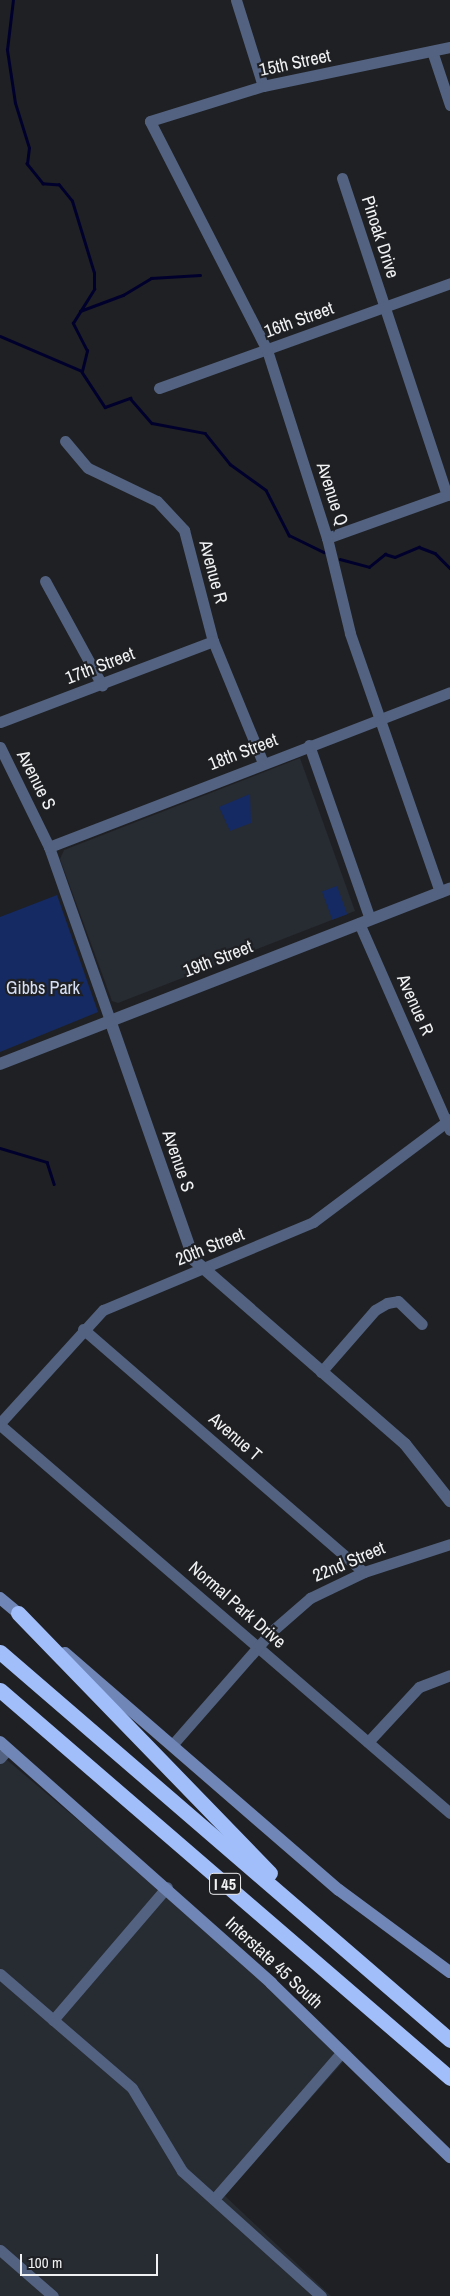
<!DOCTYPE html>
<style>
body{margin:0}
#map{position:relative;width:450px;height:2296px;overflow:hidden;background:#1f2023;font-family:"Archivo Narrow",sans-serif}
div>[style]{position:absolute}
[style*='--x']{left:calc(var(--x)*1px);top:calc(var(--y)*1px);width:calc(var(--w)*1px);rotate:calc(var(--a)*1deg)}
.built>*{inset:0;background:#272b32}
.green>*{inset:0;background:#152a62;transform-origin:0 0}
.stream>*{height:2.5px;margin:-1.25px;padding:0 1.25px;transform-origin:1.25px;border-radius:1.25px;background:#00002c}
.minor>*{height:11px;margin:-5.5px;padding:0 5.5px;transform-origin:5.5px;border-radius:5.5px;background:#536280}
.tertiary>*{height:12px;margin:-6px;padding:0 6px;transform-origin:6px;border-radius:6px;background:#536280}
.secondary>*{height:12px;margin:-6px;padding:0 6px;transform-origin:6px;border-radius:6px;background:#7086b7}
.motorway>*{height:15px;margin:-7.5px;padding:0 7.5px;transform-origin:7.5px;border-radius:7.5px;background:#a1befb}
span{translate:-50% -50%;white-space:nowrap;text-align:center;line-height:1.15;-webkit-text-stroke:4.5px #1f2023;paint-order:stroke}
.shield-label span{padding:1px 4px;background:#1f2023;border:1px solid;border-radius:4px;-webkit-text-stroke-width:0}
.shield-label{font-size:16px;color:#f0f1f3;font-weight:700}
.street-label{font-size:18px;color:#f0f1f3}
.park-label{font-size:18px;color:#d7e0f4}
.scale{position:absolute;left:20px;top:2254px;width:138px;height:22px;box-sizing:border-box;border:2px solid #f0f1f3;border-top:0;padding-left:6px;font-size:15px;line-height:18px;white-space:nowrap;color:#f0f1f3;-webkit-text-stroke:4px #1f2023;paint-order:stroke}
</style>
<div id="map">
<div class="built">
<i style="clip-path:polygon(300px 758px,355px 911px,118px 1003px,112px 1001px,60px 859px,64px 850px)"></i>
<i style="clip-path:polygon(0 1754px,352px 2052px,224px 2195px,331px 2296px,0 2296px)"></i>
</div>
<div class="green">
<i style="clip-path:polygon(250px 794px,251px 823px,230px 831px,219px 807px)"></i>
<i style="left:337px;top:886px;width:30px;height:16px;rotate:70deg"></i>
<i style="clip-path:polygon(57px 895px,98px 1012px,0 1052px,0 917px)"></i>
</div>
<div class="stream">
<i style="--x:80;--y:311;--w:46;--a:-20.4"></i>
<i style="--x:123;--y:295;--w:33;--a:-31"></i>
<i style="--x:151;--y:278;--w:49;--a:-3.5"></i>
<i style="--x:0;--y:336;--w:89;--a:23.1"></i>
<i style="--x:82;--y:371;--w:21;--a:-76"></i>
<i style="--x:87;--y:351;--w:31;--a:-117"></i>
<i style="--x:73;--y:323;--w:40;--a:-58"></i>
<i style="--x:94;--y:289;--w:16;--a:-90"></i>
<i style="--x:94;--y:273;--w:75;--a:-107"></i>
<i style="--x:72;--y:201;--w:21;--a:-129"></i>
<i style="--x:59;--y:185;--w:16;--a:-176"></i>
<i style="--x:43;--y:184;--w:26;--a:-129"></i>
<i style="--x:27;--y:164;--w:16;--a:-83"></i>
<i style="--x:29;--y:148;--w:47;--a:-107.3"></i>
<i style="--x:15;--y:103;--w:54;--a:-98.6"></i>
<i style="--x:7;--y:50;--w:50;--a:-83.2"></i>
<i style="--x:82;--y:372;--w:42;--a:56.7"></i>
<i style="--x:105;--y:407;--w:27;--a:-20"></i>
<i style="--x:130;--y:398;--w:33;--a:49"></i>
<i style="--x:152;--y:423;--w:54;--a:10.7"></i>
<i style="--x:205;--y:433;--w:40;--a:51"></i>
<i style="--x:230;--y:464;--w:44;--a:35.8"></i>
<i style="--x:266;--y:490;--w:51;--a:62.9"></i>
<i style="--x:289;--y:535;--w:39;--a:26"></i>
<i style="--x:340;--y:559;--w:30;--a:15"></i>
<i style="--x:369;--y:567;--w:21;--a:-39"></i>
<i style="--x:385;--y:554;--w:10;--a:17"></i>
<i style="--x:395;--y:557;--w:26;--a:-23"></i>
<i style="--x:419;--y:547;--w:17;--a:21"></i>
<i style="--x:435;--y:553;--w:21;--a:45"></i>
<i style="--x:0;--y:1148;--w:49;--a:16.6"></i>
<i style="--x:47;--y:1162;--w:23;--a:72"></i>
</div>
<div class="minor">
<i style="--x:236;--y:0;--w:90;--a:72.6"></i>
<i style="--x:432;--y:51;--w:57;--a:71.6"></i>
<i style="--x:342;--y:178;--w:334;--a:71.7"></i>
<i style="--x:159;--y:388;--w:309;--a:-19.8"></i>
<i style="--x:65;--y:441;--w:35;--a:50"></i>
<i style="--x:88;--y:468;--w:76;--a:25.6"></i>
<i style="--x:157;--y:501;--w:40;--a:47"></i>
<i style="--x:184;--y:530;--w:115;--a:75.4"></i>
<i style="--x:213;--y:641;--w:132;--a:67.7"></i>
<i style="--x:327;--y:538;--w:131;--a:-19.7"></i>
<i style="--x:45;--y:581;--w:119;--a:61.3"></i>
<i style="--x:0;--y:722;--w:228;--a:-20.8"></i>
<i style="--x:309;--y:745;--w:184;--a:70.7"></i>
<i style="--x:0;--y:747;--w:111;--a:63.9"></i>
<i style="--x:49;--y:847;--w:183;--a:70.6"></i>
<i style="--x:49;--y:847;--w:430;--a:-21.1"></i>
<i style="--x:440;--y:892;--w:274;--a:-109.2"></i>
<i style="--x:350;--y:633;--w:98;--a:-103.6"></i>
<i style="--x:327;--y:538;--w:197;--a:-107.7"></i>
<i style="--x:267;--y:350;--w:257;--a:-117.1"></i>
<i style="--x:150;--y:121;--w:118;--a:-17.2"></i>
<i style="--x:263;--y:86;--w:191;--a:-11.8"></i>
<i style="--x:359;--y:923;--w:226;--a:66.3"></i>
<i style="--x:83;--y:1329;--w:371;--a:40.9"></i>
<i style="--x:321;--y:1372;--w:82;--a:-48.9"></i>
<i style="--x:375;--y:1310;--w:14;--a:-30"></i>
<i style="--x:387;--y:1303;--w:11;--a:-10"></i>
<i style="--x:398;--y:1301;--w:33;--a:44"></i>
<i style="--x:0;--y:1423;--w:153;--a:-47.7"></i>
<i style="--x:103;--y:1310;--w:228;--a:-22.7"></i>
<i style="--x:313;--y:1222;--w:171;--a:-36.9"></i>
<i style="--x:0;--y:1425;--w:594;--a:40.77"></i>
<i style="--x:368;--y:1742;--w:75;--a:-47.2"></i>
<i style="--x:419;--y:1687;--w:33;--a:-21"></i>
<i style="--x:173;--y:1744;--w:149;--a:-48.8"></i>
<i style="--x:271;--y:1632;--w:52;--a:-41.1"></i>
<i style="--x:310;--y:1598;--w:60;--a:-25.7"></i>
<i style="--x:364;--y:1572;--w:90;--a:-18"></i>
<i style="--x:0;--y:1758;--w:12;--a:-48"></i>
<i style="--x:0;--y:1974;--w:174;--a:40.8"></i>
<i style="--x:132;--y:2088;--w:97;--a:58.9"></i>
<i style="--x:182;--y:2171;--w:187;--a:42"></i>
<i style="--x:53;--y:2020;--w:175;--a:-49.4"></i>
<i style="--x:214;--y:2199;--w:195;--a:-49"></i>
<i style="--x:0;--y:2250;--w:70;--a:41"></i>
</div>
<div class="tertiary">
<i style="--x:110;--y:1020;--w:254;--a:70.7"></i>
<i style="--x:194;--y:1260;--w:280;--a:41.1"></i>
<i style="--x:405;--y:1444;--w:73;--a:51.7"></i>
<i style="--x:0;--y:1064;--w:483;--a:-21.3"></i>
</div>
<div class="secondary">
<i style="--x:0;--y:1598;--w:33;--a:40"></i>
<i style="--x:65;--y:1653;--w:362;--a:40.9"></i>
<i style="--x:339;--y:1890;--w:138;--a:36.5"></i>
<i style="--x:0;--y:1742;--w:363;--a:41.6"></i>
<i style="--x:271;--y:1983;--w:250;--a:44.2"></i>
</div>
<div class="motorway">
<i style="--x:18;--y:1613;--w:362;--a:45.9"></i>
<i style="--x:0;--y:1652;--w:594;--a:40.77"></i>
<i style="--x:0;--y:1690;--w:594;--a:40.77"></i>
</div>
<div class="shield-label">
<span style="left:225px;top:1884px">I 45</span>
</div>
<div class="street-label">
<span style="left:295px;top:63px;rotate:-12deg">15th Street</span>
<span style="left:380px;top:237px;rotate:72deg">Pinoak Drive</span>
<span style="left:299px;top:320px;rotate:-20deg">16th Street</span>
<span style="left:332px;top:494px;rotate:72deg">Avenue Q</span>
<span style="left:213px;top:572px;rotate:75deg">Avenue R</span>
<span style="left:100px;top:666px;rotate:-21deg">17th Street</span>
<span style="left:243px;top:752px;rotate:-21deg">18th Street</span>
<span style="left:36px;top:780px;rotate:63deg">Avenue S</span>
<span style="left:218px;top:959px;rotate:-21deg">19th Street</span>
<span style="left:415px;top:1005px;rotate:66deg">Avenue R</span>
<span style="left:178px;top:1161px;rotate:71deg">Avenue S</span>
<span style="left:210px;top:1247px;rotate:-22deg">20th Street</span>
<span style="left:235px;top:1437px;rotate:41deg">Avenue T</span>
<span style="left:349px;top:1562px;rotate:-23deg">22nd Street</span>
<span style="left:237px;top:1605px;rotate:41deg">Normal Park Drive</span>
<span style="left:274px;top:1963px;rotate:43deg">Interstate 45 South</span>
</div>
<div class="park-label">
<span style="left:43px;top:988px">Gibbs Park</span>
</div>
<div class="scale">100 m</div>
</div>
